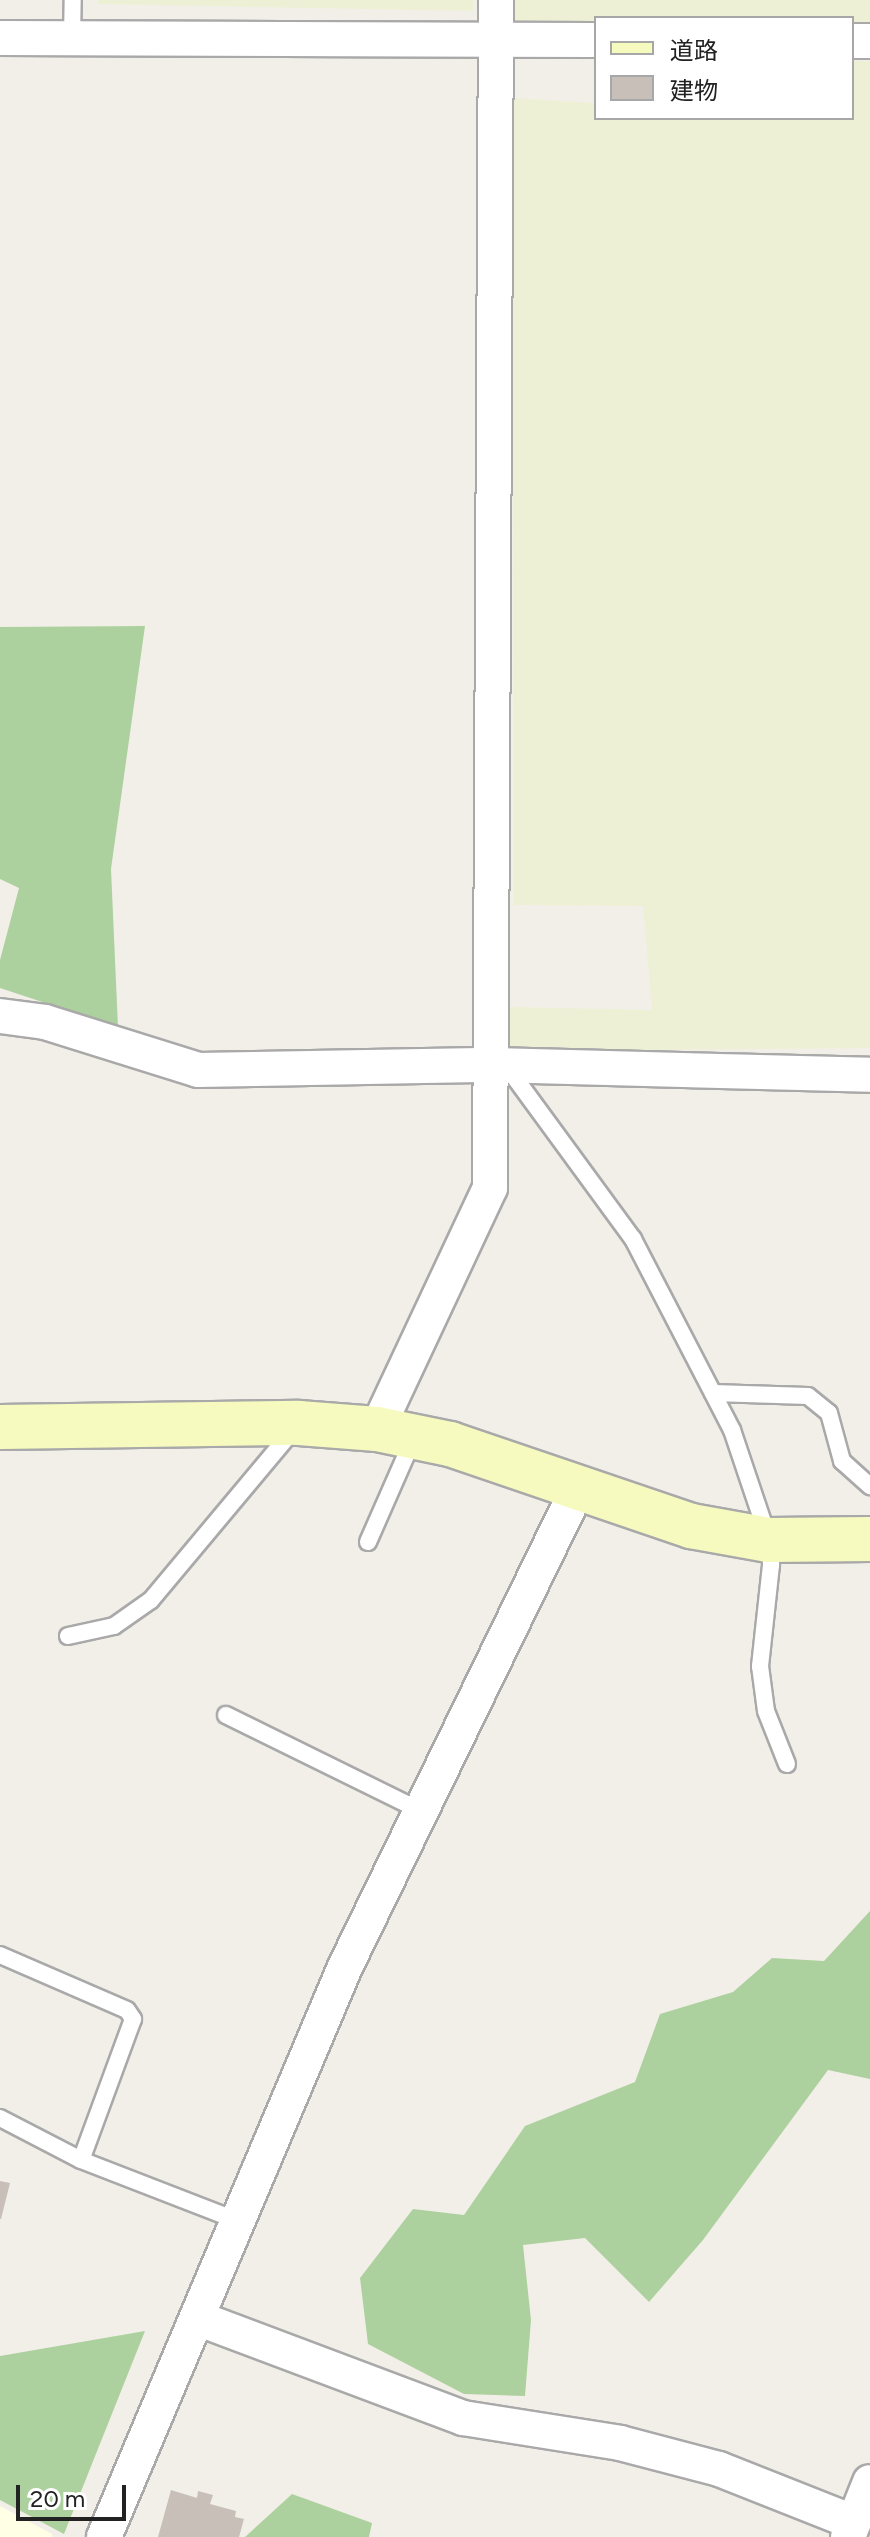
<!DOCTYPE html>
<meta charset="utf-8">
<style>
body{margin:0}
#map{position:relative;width:870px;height:2537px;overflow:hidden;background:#f2efe9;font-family:Figtree,"Noto Sans JP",sans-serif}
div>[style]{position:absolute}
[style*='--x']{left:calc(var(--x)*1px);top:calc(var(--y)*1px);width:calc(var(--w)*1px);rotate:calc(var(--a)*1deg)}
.education>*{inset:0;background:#ffffe5}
.farmland>*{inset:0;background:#eef0d5}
.forest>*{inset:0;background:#add19e}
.building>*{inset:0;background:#c7bfb8}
.roads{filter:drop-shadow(2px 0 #a9a9a9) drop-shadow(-2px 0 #a9a9a9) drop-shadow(0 2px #a9a9a9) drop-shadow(0 -2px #a9a9a9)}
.service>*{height:16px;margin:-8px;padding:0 8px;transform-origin:8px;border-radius:8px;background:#fff}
.minor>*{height:34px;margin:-17px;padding:0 17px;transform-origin:17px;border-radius:17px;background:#fff}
.secondary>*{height:44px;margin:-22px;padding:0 22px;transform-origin:22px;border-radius:22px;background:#f7fabf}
span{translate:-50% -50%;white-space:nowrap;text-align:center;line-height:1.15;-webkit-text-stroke:6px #fff;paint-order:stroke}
.legend{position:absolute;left:594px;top:16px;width:260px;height:104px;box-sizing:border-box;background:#fff;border:2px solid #a7a7a7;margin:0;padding:10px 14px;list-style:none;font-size:24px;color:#222}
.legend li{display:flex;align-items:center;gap:16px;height:40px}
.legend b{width:40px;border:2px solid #a7a7a7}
.scale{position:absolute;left:16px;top:2485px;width:110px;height:36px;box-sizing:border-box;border:4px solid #222;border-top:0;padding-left:10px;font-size:24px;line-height:28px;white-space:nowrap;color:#222;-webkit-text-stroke:6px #fff;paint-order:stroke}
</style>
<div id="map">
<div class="education">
<i style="clip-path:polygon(0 2506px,52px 2534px,52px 2537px,0 2537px)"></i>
</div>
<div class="farmland">
<i style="clip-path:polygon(98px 0,473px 0,473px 11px,98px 4px)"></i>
<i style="clip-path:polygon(514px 0,870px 0,870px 25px,852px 25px,852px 18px,515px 22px)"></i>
<i style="clip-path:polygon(852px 61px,870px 61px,870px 1048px,507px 1051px,503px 1007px,652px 1010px,643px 906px,514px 905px,512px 98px,596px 103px,596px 118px,852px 118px)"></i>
</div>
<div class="forest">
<i style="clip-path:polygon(145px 626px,111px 869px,118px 1027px,0 988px,0 960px,19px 888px,0 879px,0 627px)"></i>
<i style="clip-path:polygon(870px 1911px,870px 2079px,828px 2070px,703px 2240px,649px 2302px,585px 2238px,523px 2245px,531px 2320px,525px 2396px,464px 2394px,368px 2344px,360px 2278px,413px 2209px,464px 2215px,525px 2126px,635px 2082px,660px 2014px,733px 1992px,772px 1958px,824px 1961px)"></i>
<i style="clip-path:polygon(145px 2331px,64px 2534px,0 2500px,0 2356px)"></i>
<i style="clip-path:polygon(292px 2494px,372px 2523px,369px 2537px,245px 2537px)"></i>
</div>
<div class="building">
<i style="clip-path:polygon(0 2181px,10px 2183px,1px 2219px,0 2219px)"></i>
<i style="clip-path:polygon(171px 2490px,197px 2498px,198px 2491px,213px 2495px,210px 2504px,236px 2511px,235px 2517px,244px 2519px,239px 2537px,158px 2537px)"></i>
</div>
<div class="roads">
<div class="service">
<i style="--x:72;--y:39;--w:39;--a:-89"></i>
<i style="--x:507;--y:1067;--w:213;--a:53.8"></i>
<i style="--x:633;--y:1239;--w:215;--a:62.6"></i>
<i style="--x:732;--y:1430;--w:116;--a:71.4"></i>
<i style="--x:769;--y:1540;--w:25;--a:85"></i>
<i style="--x:771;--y:1565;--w:102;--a:96.2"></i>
<i style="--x:760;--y:1666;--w:45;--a:82.4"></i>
<i style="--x:766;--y:1711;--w:57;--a:68.4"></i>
<i style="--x:713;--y:1393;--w:95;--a:1.8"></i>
<i style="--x:808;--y:1396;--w:27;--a:39"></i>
<i style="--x:829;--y:1413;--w:50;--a:74.8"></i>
<i style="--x:842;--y:1461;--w:38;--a:42"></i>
<i style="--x:368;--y:1542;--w:115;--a:-66.3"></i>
<i style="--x:68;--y:1636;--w:47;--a:-12.3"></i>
<i style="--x:114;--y:1626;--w:45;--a:-35.1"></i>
<i style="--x:151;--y:1600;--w:223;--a:-50.1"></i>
<i style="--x:226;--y:1715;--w:217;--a:26.2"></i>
<i style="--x:0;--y:1955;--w:138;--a:23.4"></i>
<i style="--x:127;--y:2010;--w:11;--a:56"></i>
<i style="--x:133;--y:2019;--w:150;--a:110.2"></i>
<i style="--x:0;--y:2118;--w:91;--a:27.4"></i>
<i style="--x:81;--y:2160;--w:168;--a:21.2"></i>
</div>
<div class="minor">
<i style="--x:0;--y:38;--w:596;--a:0.19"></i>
<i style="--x:852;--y:41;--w:18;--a:0"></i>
<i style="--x:0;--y:1016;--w:45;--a:7.6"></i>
<i style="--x:45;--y:1022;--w:160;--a:17.4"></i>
<i style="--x:198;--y:1070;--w:296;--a:-1"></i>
<i style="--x:494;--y:1065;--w:376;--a:1.5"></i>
<i style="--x:377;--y:1429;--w:266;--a:-64.9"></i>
<i style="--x:490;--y:1188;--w:1188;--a:-89.71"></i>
<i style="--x:197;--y:2318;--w:284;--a:20.6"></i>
<i style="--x:463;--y:2418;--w:159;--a:9"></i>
<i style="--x:620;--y:2443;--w:102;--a:14.7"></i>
<i style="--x:719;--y:2469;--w:144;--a:21.6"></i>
<i style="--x:104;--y:2537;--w:619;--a:-67.08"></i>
<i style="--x:345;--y:1967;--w:535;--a:-64.06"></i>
<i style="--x:848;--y:2537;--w:59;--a:-68.2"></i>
</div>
<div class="secondary">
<i style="--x:0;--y:1427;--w:299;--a:-0.8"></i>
<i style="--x:299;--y:1423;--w:78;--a:4.4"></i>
<i style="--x:377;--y:1429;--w:75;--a:11.6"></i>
<i style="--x:450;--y:1444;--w:255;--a:18.8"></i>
<i style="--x:691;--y:1526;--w:79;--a:10.2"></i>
<i style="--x:769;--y:1540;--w:101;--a:-0.6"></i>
</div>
</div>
<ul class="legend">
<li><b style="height:10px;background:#f7fabf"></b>道路</li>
<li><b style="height:22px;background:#c7bfb8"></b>建物</li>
</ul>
<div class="scale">20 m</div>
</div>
